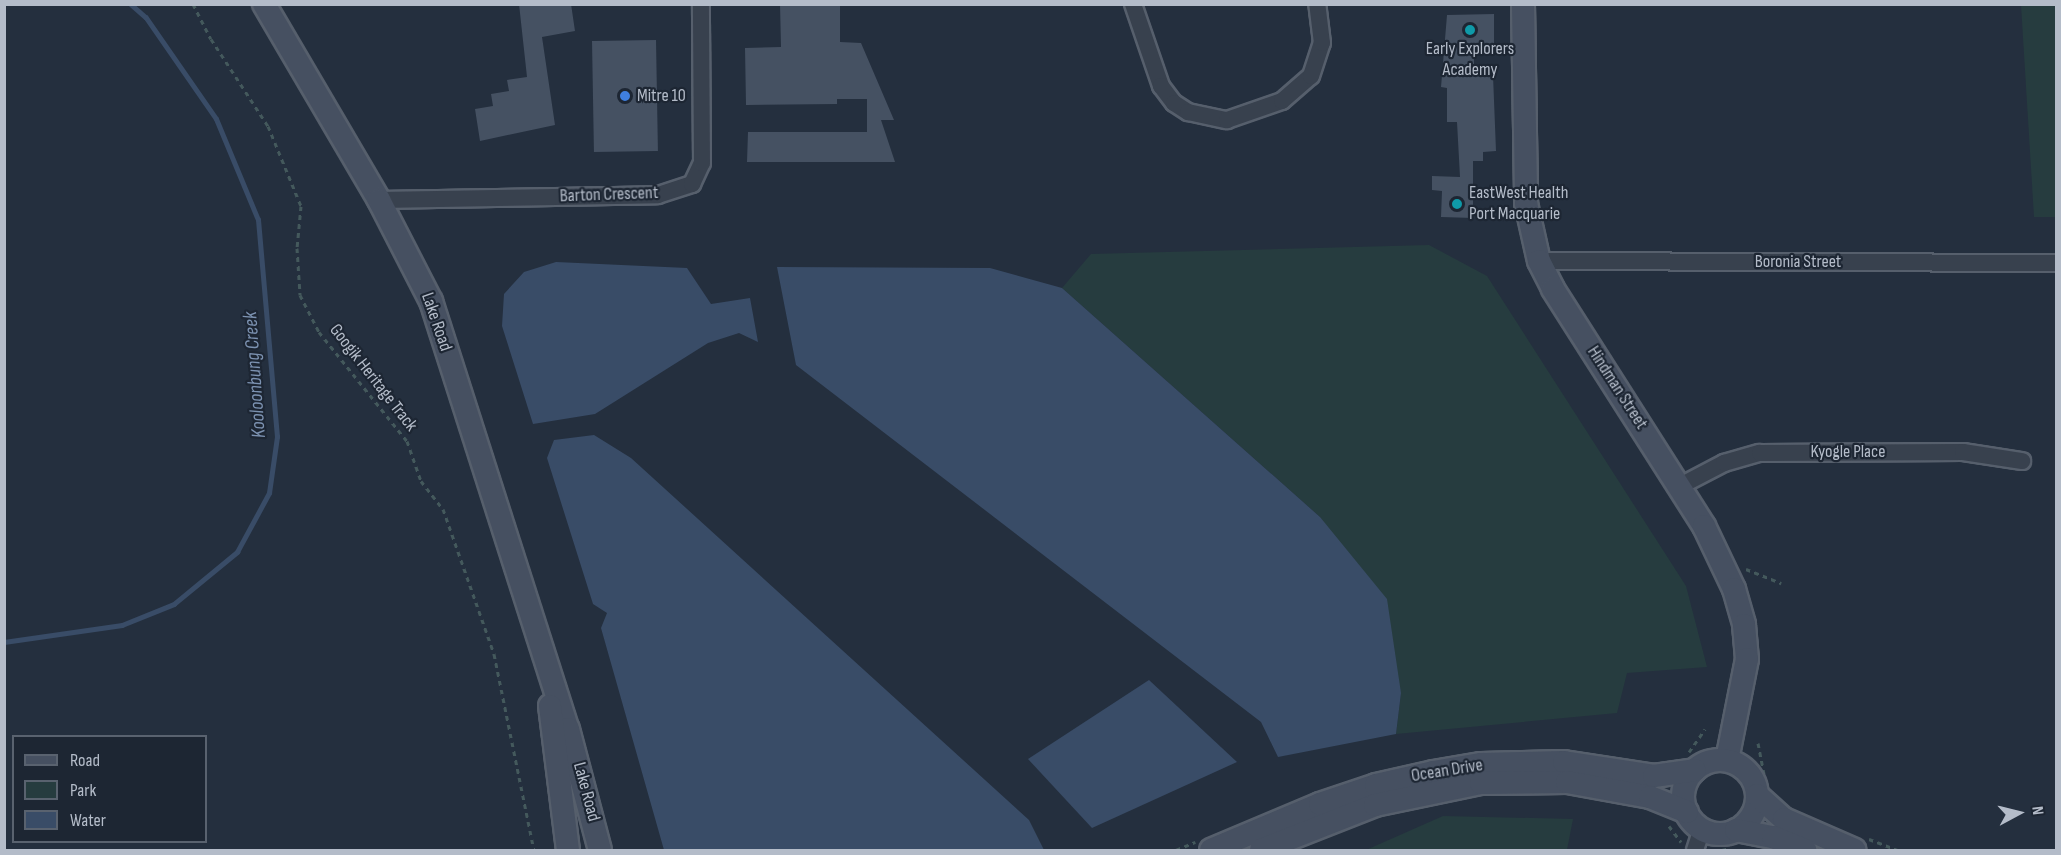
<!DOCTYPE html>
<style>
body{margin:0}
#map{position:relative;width:2061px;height:855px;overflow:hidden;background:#242f3e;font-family:"Sofia Sans Condensed",sans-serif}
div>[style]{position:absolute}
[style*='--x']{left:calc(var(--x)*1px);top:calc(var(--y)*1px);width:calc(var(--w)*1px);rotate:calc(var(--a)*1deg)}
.green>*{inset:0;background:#263c3f}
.water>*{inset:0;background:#394c67}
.stream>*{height:4.5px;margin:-2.25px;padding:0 2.25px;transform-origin:2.25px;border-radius:2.25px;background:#394c67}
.building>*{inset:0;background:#455162;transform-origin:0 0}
.path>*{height:3px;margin-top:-1.5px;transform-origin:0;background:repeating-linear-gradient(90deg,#44595c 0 4.5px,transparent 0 9px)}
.roads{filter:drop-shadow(2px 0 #565f6c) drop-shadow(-2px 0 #565f6c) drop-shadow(0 2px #565f6c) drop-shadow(0 -2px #565f6c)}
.street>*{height:16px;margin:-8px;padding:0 8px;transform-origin:8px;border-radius:8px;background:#38414e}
.secondary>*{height:22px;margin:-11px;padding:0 11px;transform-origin:11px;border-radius:11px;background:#465061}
.secondary>.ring{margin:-11px;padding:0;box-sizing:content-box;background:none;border:22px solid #465061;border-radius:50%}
.dots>*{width:16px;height:16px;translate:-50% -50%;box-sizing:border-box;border:3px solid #1d2633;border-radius:50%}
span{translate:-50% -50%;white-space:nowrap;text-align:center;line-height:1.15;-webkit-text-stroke:4.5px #1d2633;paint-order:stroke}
.poi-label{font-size:18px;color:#b4bcc9}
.left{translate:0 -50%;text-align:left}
.street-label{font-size:18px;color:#b4bcc9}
.water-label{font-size:20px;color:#7c92b1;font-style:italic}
.frame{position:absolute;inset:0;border:6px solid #b4bcc9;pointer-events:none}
.legend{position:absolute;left:12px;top:735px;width:195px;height:108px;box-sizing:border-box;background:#1d2633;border:2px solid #59626f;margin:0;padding:8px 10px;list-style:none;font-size:18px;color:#b4bcc9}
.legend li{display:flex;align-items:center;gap:12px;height:30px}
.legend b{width:30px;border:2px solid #59626f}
.north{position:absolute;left:1989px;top:783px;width:60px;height:60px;-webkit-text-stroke:4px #1d2633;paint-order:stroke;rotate:83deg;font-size:16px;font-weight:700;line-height:24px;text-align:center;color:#b4bcc9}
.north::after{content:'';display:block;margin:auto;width:21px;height:27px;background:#b4bcc9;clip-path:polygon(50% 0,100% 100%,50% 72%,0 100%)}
</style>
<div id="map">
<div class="green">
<i style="clip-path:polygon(2021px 5px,2056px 5px,2056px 217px,2034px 217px)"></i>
<i style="clip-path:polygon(1429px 245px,1487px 276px,1686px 586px,1707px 667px,1627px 673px,1617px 713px,1396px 734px,1401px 693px,1320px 517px,1062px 288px,1091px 254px)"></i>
<i style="clip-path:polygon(1443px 816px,1573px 819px,1567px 850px,1366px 850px)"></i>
</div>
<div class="water">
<i style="clip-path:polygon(556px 262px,687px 268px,711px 304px,750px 298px,758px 342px,739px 333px,708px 343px,595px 414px,533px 424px,502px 326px,504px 294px,524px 272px)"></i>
<i style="clip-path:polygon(777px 267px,990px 268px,1062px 288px,1320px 517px,1387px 599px,1401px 693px,1396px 734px,1278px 757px,1261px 722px,796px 365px)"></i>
<i style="clip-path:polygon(594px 435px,631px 458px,1029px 820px,1044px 850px,664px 850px,601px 628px,607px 613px,593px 604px,547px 458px,554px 440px)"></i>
<i style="clip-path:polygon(1149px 680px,1237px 762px,1092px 828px,1028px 759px)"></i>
</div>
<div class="stream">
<i style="--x:4;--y:642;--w:119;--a:-8.2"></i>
<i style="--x:122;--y:625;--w:56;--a:-22"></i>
<i style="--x:174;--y:604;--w:82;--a:-39.5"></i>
<i style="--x:237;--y:552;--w:67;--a:-61.5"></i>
<i style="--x:269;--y:493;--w:57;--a:-81.9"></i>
<i style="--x:277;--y:437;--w:218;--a:-95"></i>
<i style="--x:258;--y:220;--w:109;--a:-112.6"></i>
<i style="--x:216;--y:119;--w:123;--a:-124.7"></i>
<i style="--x:146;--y:18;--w:21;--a:-139"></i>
</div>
<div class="building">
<i style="clip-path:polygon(519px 4px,571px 4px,575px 31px,542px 37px,555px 125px,480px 141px,475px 109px,493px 106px,491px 94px,509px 91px,507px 80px,527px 77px)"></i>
<i style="clip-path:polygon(780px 4px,840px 4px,840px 42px,861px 43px,894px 120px,881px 120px,895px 162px,747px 162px,748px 132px,867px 132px,867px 99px,837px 99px,837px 104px,746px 105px,745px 48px,781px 47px)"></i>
<i style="clip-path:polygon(1494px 14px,1494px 45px,1474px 45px,1474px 75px,1493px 75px,1496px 151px,1483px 152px,1483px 161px,1473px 161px,1473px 218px,1441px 217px,1442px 191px,1432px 190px,1432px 176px,1460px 177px,1457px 122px,1447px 122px,1447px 88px,1441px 87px,1447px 15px)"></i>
<i style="left:656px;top:40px;width:111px;height:64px;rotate:89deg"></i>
</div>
<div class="path">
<i style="--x:193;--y:4;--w:39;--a:63"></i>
<i style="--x:211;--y:39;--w:104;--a:56.8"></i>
<i style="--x:268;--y:126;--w:87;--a:67.6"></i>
<i style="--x:301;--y:206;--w:42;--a:95.4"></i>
<i style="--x:297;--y:248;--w:47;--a:86.3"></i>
<i style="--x:300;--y:295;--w:42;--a:62.8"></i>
<i style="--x:319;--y:332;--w:140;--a:51.1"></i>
<i style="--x:407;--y:441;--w:42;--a:70.7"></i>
<i style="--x:421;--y:481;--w:36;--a:52"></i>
<i style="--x:443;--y:509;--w:154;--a:70.6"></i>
<i style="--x:494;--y:654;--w:200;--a:78.5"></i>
<i style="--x:1746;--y:569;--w:38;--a:22"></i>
<i style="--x:1758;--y:743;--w:37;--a:79"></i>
<i style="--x:1689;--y:752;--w:28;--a:-55"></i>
<i style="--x:1669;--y:826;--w:20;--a:53"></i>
<i style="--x:1869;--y:839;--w:31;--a:21"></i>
<i style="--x:1176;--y:850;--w:21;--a:-23"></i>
<i style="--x:1722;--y:850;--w:9;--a:-13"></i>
</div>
<div class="roads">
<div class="street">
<i style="--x:1133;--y:4;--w:87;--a:71.1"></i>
<i style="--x:1161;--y:86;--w:21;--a:53"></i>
<i style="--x:1174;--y:103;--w:17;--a:33"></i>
<i style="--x:1188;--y:112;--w:40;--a:12"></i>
<i style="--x:1227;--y:120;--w:58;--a:-19.1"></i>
<i style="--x:1282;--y:101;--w:38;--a:-41"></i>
<i style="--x:1311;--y:76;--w:35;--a:-72"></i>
<i style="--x:1322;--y:43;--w:39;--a:-97"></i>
<i style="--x:379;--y:200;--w:279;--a:-1"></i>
<i style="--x:658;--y:195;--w:36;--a:-18"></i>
<i style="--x:692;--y:184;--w:23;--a:-65"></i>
<i style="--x:702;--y:163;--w:159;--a:-90.4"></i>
<i style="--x:1539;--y:261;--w:517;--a:0.22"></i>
<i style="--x:1680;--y:486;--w:50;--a:-27.6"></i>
<i style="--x:1724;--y:463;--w:37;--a:-16"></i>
<i style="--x:1760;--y:453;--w:203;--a:-0.3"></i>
<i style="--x:1963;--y:452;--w:60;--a:8.7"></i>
<i style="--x:1695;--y:850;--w:22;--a:-72"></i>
</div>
<div class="secondary">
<i style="--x:264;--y:4;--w:227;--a:59.6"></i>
<i style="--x:379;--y:200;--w:114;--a:62.8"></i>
<i style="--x:431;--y:301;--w:449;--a:72.3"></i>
<i style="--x:568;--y:729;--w:125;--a:75.2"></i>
<i style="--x:1523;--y:4;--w:199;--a:89.1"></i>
<i style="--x:1526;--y:203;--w:59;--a:77.4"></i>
<i style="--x:1539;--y:261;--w:31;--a:63"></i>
<i style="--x:1553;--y:289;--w:281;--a:57.5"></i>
<i style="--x:1704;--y:526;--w:70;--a:64.5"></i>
<i style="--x:1734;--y:589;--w:37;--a:74"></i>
<i style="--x:1744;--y:625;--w:34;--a:85"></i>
<i style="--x:1747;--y:659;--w:103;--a:101.2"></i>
<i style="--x:550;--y:706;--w:145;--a:82.9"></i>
<i class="ring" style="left:1683px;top:760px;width:52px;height:52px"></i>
<i style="--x:1757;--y:795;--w:36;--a:42"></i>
<i style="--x:1784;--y:819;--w:77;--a:23.6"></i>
<i style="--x:1736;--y:830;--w:38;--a:11"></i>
<i style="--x:1773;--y:837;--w:35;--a:22"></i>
<i style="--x:1211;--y:850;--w:118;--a:-22.9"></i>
<i style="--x:1320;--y:804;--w:59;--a:-18.7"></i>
<i style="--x:1376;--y:785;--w:58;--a:-12.8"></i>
<i style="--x:1433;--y:772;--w:49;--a:-9.5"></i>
<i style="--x:1481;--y:764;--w:83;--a:-1.4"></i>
<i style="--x:1564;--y:762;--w:91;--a:8.8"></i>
<i style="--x:1654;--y:776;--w:41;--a:-8.3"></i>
<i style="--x:1261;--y:850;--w:123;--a:-21.5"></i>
<i style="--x:1375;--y:805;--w:108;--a:-11.7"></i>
<i style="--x:1481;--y:783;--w:86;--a:-0.7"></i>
<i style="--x:1567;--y:782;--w:84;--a:10.2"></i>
<i style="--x:1650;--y:797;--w:40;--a:22"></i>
</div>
</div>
<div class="dots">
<i style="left:1470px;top:30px;background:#0f9aa8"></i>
<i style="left:625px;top:96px;background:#3f7fe0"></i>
<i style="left:1457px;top:204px;background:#0f9aa8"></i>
</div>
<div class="poi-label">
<span style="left:1470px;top:60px">Early Explorers<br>Academy</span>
<span class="left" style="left:637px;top:96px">Mitre 10</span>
<span class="left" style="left:1469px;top:204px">EastWest Health<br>Port Macquarie</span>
</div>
<div class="street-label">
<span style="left:609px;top:195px;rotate:-2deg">Barton Crescent</span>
<span style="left:1798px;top:262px">Boronia Street</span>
<span style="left:436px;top:322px;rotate:71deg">Lake Road</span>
<span style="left:373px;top:378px;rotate:52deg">Googik Heritage Track</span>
<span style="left:1617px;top:388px;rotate:57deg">Hindman Street</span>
<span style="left:1848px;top:452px">Kyogle Place</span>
<span style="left:1447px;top:771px;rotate:-9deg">Ocean Drive</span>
<span style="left:586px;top:792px;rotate:75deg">Lake Road</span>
</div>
<div class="water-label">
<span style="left:255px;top:375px;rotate:-94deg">Kooloonbung Creek</span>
</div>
<div class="frame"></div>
<ul class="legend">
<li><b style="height:8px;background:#465061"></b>Road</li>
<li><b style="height:16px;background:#263c3f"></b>Park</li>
<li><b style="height:16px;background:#394c67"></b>Water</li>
</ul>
<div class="north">N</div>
</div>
